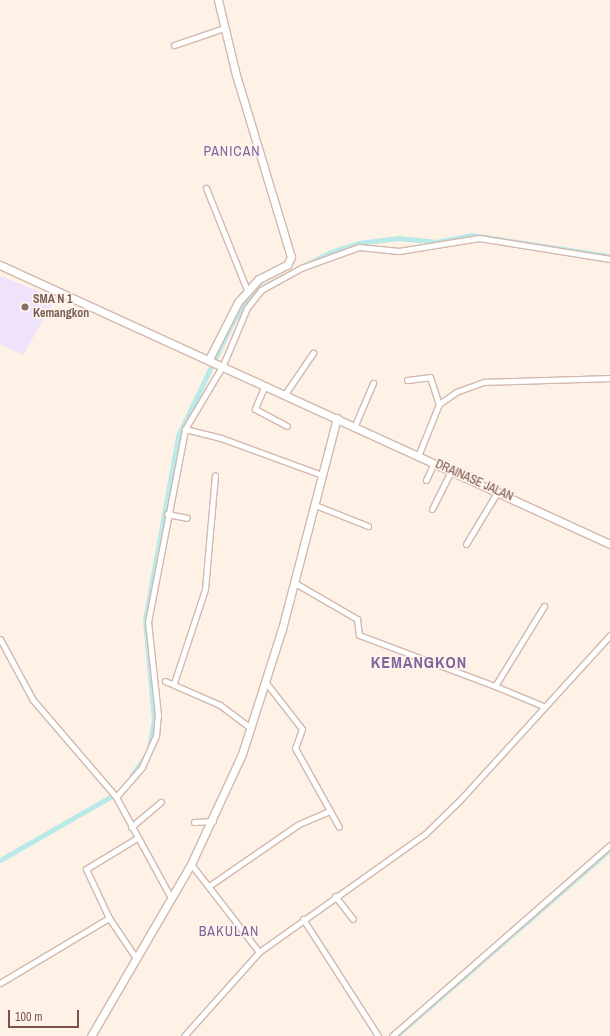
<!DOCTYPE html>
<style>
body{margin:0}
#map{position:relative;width:610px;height:1036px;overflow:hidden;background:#fef1e6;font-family:"Archivo Narrow",sans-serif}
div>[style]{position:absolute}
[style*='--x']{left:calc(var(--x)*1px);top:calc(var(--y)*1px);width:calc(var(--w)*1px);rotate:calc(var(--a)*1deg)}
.education>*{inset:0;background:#eee3fa}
.canal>*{height:5px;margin:-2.5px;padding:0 2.5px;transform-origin:2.5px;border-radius:2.5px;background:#b9e9e8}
.roads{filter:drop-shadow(1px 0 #d3b8ae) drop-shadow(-1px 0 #d3b8ae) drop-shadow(0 1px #d3b8ae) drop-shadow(0 -1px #d3b8ae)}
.street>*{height:5px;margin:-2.5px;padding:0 2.5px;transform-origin:2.5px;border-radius:2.5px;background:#fff}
.secondary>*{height:7px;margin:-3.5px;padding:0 3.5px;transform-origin:3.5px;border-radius:3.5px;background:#fff}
.dots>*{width:11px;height:11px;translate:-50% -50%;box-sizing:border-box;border:2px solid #fff5ee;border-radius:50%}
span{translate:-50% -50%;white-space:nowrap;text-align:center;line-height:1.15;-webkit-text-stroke:3px #fff5ee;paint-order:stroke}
.education-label{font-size:12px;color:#785e54;font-weight:700}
.left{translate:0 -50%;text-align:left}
.street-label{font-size:12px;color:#7a5249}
.quarter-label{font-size:14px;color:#80649d;letter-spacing:1px}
.district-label{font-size:16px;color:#80649d;font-weight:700;letter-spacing:1px}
.scale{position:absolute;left:8px;top:1010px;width:71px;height:18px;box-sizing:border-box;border:2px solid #7a5249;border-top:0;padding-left:5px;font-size:12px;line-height:14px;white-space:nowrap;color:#7a5249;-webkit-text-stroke:3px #fff5ee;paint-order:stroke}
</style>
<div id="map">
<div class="education">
<i style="clip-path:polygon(0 276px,56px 298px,23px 355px,0 344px)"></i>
</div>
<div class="canal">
<i style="--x:149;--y:748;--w:29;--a:-80"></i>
<i style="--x:154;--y:719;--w:99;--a:-95.2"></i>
<i style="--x:145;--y:620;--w:187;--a:-79.8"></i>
<i style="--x:178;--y:436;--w:125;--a:-64.5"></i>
<i style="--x:232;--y:323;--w:39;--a:-55"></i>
<i style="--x:254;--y:291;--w:86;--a:-26.9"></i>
<i style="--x:331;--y:252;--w:28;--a:-18"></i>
<i style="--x:358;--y:243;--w:41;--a:-7"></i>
<i style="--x:399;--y:238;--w:37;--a:6"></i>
<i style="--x:436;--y:242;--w:37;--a:-11"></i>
<i style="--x:472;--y:235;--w:140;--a:8.7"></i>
<i style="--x:132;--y:775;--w:24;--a:-55"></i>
<i style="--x:0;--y:860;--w:135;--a:-29.8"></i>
<i style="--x:396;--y:1036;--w:284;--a:-41.1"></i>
</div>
<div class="roads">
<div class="street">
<i style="--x:174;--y:45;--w:53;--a:-18.8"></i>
<i style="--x:206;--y:188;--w:110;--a:68.1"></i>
<i style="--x:407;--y:380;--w:23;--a:-7"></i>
<i style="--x:430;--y:377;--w:28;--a:72"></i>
<i style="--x:265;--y:385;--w:26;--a:113"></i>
<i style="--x:255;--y:409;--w:36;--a:28"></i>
<i style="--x:285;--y:394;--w:50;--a:-55.7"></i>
<i style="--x:355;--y:425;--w:46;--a:-66.8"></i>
<i style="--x:418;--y:456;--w:56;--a:-68"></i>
<i style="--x:439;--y:404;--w:21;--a:-35"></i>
<i style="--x:456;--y:392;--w:30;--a:-20"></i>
<i style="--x:484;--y:382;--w:126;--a:-1.8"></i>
<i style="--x:322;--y:475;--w:108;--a:-159.9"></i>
<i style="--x:221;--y:438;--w:37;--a:-166"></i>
<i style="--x:185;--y:429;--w:74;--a:-59.3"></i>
<i style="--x:223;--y:365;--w:62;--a:-67.2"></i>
<i style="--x:247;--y:308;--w:23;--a:-52"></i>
<i style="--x:261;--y:290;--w:46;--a:-28.8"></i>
<i style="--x:301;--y:268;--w:62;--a:-19.9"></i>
<i style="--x:359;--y:247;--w:40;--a:5.7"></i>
<i style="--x:399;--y:251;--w:81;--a:-9.2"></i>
<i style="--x:479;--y:238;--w:133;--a:9.1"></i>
<i style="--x:426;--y:480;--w:19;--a:-65"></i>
<i style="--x:315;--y:505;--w:57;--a:21.6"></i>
<i style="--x:432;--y:509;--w:42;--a:-63.4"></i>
<i style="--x:167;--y:514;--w:20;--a:11"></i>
<i style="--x:466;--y:544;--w:62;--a:-58.9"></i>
<i style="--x:295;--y:583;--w:72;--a:30.1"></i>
<i style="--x:357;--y:619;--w:16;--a:83"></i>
<i style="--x:359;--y:635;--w:145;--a:20.6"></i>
<i style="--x:0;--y:639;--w:69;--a:61.6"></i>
<i style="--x:33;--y:700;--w:128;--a:49.4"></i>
<i style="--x:116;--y:797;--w:115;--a:61.4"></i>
<i style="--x:165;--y:681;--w:60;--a:23.6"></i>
<i style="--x:220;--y:705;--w:39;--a:37"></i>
<i style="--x:174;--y:683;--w:99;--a:-71.7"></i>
<i style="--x:205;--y:589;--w:114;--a:-85"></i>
<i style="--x:267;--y:684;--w:57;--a:52.1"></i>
<i style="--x:302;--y:729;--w:20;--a:110"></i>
<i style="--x:295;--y:748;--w:90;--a:60.9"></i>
<i style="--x:543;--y:706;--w:52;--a:-157.4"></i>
<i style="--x:495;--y:686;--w:94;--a:-58.5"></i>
<i style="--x:116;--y:797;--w:40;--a:-49"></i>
<i style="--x:142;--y:767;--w:34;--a:-66"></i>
<i style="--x:156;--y:736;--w:21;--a:-85"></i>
<i style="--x:158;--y:715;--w:94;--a:-96.1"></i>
<i style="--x:148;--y:622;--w:197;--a:-79.1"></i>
<i style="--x:194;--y:822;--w:19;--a:-3"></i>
<i style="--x:131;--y:827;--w:39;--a:-40"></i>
<i style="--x:209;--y:886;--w:109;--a:-34.6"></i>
<i style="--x:299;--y:824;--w:33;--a:-23"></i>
<i style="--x:335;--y:896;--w:29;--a:52"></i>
<i style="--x:109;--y:918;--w:54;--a:-115.1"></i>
<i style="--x:86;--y:869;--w:60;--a:-31.3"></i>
<i style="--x:303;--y:919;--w:139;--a:57.3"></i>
<i style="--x:259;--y:952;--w:204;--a:-35.4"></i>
<i style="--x:425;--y:834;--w:49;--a:-44.2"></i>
<i style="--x:460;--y:800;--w:223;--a:-47.7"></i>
<i style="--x:0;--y:983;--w:127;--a:-30.8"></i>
<i style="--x:109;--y:918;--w:48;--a:56"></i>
<i style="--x:184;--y:1036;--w:113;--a:-48.2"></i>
<i style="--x:259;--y:952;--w:111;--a:-127.7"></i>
<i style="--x:392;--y:1036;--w:290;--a:-41.2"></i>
</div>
<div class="secondary">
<i style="--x:0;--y:265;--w:671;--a:24.58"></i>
<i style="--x:209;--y:359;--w:64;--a:-63"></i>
<i style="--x:238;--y:302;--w:31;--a:-48"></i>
<i style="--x:259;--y:279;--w:31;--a:-27"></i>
<i style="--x:287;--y:265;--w:9;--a:-63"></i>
<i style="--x:291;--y:257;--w:190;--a:-106.8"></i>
<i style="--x:236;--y:75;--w:77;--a:-103.5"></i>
<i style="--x:91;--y:1036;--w:199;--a:-59.8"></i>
<i style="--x:191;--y:864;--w:121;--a:-65.1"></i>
<i style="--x:242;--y:754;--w:131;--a:-72.3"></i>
<i style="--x:282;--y:629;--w:218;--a:-75.4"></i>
</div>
</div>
<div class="dots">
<i style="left:25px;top:307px;background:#8d6e63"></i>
</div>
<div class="education-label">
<span class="left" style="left:33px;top:307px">SMA N 1<br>Kemangkon</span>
</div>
<div class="street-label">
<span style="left:474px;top:481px;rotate:24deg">DRAINASE JALAN</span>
</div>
<div class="quarter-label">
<span style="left:232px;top:151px">PANICAN</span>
<span style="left:229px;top:931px">BAKULAN</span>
</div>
<div class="district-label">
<span style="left:419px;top:662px">KEMANGKON</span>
</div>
<div class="scale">100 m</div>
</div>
